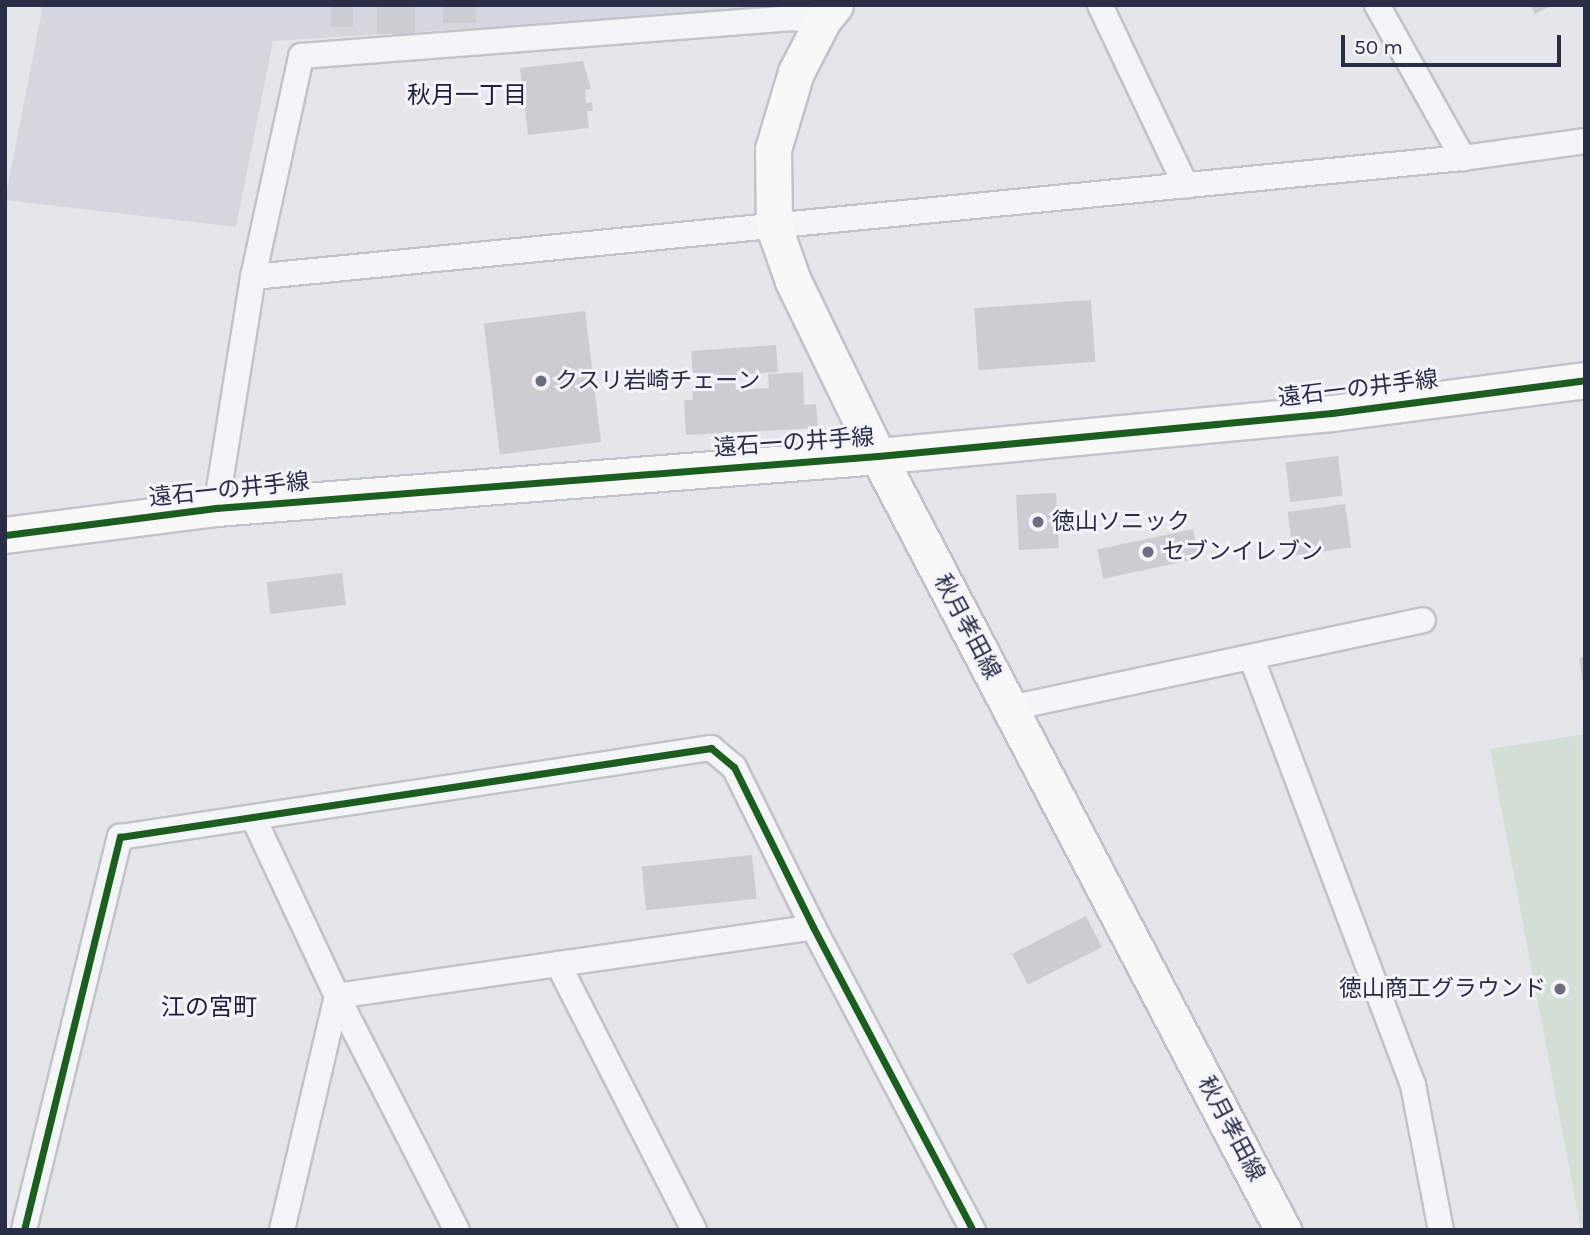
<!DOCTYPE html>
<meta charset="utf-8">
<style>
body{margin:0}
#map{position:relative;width:1590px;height:1235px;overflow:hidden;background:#e5e6ea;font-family:Karla,"Noto Sans JP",sans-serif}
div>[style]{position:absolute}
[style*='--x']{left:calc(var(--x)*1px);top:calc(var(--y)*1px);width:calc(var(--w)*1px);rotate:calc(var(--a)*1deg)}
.built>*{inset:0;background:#d5d7df}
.green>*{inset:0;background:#d3ded5}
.building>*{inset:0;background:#cccdd2;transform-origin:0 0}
.roads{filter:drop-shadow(2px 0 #c2c3c8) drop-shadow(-2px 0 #c2c3c8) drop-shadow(0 2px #c2c3c8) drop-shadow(0 -2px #c2c3c8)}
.street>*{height:24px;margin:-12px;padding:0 12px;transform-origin:12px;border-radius:12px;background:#f4f5f7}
.secondary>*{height:35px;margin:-17.5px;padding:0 17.5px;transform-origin:17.5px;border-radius:17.5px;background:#f8f8f8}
.cycleway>*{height:7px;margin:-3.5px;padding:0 3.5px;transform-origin:3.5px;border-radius:3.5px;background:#1b5e20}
.dots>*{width:19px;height:19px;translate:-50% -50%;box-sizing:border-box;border:4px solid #f3f4f9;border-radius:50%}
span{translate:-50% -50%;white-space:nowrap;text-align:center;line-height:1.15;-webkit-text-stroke:6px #f3f4f9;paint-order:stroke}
.poi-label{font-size:23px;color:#292e46}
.left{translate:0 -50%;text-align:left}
.right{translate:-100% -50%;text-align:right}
.street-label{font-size:23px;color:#292e46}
.neighbourhood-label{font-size:24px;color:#1b1f37}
.frame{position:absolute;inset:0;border:7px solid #292e46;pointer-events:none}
.scale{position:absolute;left:1341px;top:35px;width:220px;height:32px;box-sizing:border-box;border:4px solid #292e46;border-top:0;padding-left:9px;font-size:21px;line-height:24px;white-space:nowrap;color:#292e46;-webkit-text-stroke:5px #f3f4f9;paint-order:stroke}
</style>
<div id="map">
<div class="built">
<i style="clip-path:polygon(43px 5px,795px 5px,790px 9px,273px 41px,236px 227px,5px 200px)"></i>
</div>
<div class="green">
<i style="clip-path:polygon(1585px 734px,1585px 1230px,1581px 1230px,1490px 749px)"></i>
</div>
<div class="building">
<i style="left:331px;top:5px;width:22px;height:22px"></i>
<i style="left:377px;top:5px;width:38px;height:29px"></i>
<i style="left:443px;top:5px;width:33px;height:18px"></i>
<i style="clip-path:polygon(1530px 5px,1552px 5px,1535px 14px)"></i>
<i style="clip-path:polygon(583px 61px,591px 89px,585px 90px,586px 103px,592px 102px,593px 111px,587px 111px,589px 128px,528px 135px,520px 68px)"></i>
<i style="left:1091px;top:300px;width:62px;height:117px;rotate:86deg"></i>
<i style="left:585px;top:311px;width:132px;height:102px;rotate:83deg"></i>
<i style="left:776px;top:345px;width:27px;height:85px;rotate:86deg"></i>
<i style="clip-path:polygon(803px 372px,804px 405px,816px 404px,818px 428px,686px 435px,684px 400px,693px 400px,692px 384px,735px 381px,736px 390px,769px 388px,768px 374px)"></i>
<i style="left:1338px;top:456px;width:40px;height:53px;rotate:83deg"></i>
<i style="left:1056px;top:493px;width:55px;height:40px;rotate:87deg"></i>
<i style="left:1345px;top:504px;width:44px;height:58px;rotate:82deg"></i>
<i style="left:1193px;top:529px;width:30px;height:98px;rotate:78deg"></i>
<i style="left:342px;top:573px;width:32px;height:76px;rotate:83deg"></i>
<i style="clip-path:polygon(1585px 657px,1585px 682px,1583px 683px,1579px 658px)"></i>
<i style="left:752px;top:855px;width:44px;height:111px;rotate:84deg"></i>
<i style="left:1086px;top:916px;width:35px;height:83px;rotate:63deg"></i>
</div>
<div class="roads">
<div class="street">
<i style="--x:1100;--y:5;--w:200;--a:64.6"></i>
<i style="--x:1377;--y:5;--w:176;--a:60.7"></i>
<i style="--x:253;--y:277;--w:1216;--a:-5.62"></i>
<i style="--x:1463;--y:158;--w:123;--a:-7.9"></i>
<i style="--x:216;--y:508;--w:234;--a:-80.9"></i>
<i style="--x:253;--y:277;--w:226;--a:-77.7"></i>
<i style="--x:301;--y:56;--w:491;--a:-4.4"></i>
<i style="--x:791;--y:18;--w:32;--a:4"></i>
<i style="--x:1252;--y:659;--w:455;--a:69.3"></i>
<i style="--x:1413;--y:1085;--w:148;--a:79.1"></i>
<i style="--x:1010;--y:708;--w:422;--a:-12"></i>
<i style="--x:254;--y:819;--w:195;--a:64.9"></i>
<i style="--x:337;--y:996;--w:263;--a:62.9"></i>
<i style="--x:558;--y:964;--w:299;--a:62.9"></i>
<i style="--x:337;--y:996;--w:481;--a:-8.2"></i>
<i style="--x:24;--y:1230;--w:405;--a:-76.3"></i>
<i style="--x:120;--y:837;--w:598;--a:-8.56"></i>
<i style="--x:711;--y:748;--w:30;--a:40"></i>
<i style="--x:734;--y:767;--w:178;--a:63.7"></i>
<i style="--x:813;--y:927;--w:343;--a:62.2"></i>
<i style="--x:282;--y:1230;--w:240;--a:-76.8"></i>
</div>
<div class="secondary">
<i style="--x:835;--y:5;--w:19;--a:129"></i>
<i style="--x:823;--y:20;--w:59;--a:117.4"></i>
<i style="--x:796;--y:72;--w:80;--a:106.6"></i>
<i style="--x:773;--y:149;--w:78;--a:89.3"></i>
<i style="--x:774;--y:227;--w:57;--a:70.6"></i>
<i style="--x:793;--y:281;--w:195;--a:64.1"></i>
<i style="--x:878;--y:456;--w:874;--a:62.38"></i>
<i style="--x:5;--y:535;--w:213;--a:-7.3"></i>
<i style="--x:216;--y:508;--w:664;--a:-4.49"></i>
<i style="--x:878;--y:456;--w:456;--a:-5.4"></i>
<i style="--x:1332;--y:413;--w:255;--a:-7.4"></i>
</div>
</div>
<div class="cycleway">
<i style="--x:5;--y:535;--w:213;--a:-7.3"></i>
<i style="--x:216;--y:508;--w:664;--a:-4.49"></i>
<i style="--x:878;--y:456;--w:456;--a:-5.4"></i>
<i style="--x:1332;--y:413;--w:255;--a:-7.4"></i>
<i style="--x:24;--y:1230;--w:405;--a:-76.3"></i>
<i style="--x:120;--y:837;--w:598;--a:-8.56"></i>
<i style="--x:711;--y:748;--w:30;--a:40"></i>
<i style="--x:734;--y:767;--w:178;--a:63.7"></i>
<i style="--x:813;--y:927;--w:343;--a:62.2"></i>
</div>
<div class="dots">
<i style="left:541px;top:381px;background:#6b6e7f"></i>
<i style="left:1038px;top:522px;background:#6b6e7f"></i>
<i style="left:1148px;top:552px;background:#6b6e7f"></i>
<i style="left:1560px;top:989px;background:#6b6e7f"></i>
</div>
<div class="poi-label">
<span class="left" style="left:555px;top:381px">クスリ岩崎チェーン</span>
<span class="left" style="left:1052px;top:522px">徳山ソニック</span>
<span class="left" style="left:1162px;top:552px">セブンイレブン</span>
<span class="right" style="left:1546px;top:989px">徳山商工グラウンド</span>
</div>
<div class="street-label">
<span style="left:1358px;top:389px;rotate:-7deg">遠石一の井手線</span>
<span style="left:794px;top:443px;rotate:-4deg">遠石一の井手線</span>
<span style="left:229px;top:490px;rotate:-6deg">遠石一の井手線</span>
<span style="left:967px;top:627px;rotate:62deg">秋月孝田線</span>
<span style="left:1231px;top:1129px;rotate:62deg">秋月孝田線</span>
</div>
<div class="neighbourhood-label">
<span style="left:467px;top:96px">秋月一丁目</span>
<span style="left:209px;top:1008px">江の宮町</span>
</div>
<div class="frame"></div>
<div class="scale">50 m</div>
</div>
